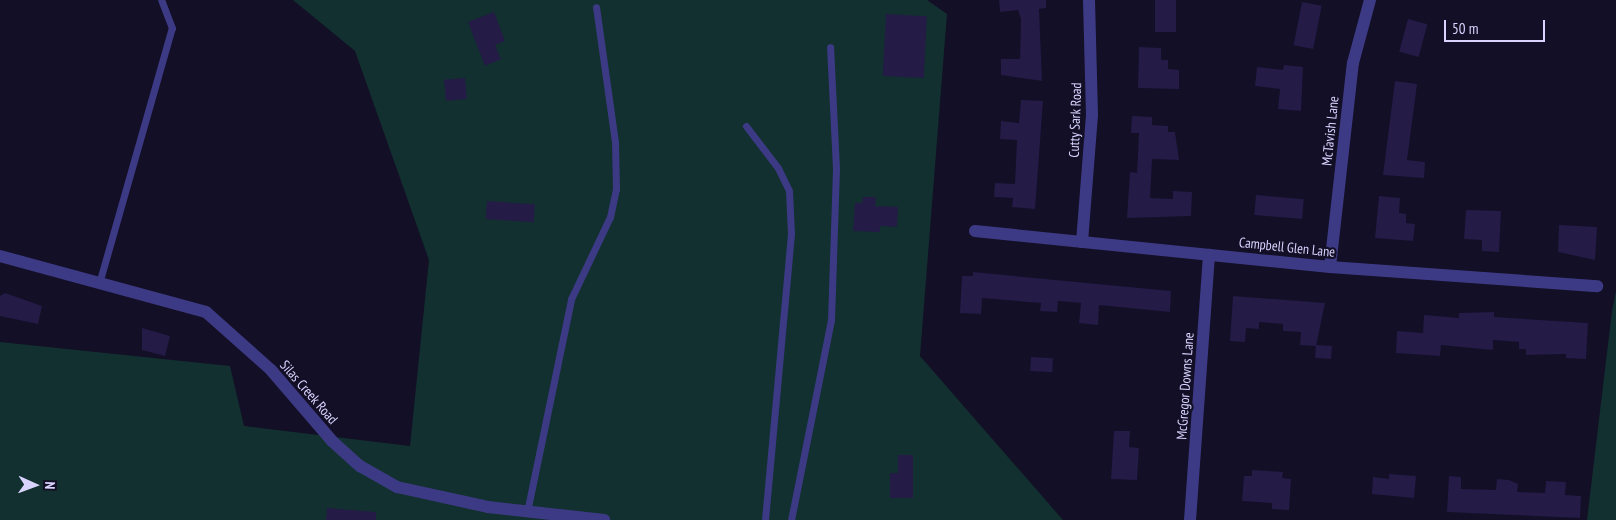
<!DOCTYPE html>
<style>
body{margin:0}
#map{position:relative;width:1616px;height:520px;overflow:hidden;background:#130f26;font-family:"PT Sans Narrow",sans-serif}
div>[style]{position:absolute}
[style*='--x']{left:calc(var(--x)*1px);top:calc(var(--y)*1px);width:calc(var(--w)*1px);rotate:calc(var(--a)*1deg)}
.green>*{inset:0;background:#12302f}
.building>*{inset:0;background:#241b47;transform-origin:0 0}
.service>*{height:7px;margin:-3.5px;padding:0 3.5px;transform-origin:3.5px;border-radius:3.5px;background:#3d3a85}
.minor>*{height:12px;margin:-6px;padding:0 6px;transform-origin:6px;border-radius:6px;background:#3d3a85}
span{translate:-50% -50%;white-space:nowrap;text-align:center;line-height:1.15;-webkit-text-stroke:4.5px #130f26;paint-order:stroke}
.street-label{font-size:14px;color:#d9d4ff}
.north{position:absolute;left:10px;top:460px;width:50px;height:50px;-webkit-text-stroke:4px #130f26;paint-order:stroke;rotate:92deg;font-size:14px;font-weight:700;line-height:20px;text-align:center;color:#d9d4ff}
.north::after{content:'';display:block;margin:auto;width:18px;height:22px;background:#d9d4ff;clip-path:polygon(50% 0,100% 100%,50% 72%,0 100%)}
.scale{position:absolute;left:1444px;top:20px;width:101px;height:22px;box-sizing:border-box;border:2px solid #d9d4ff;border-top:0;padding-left:6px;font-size:15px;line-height:18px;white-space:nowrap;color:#d9d4ff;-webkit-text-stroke:4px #130f26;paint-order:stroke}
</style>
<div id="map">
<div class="green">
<i style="clip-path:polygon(293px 0,927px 0,947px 14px,920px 356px,1063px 520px,0 520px,0 342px,230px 366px,244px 426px,410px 446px,429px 260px,355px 51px)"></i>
<i style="clip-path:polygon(1616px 291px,1616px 520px,1587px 520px,1612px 311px)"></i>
</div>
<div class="building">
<i style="clip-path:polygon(999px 0,1046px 0,1046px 8px,1039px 9px,1042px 81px,1001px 75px,1001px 59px,1020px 59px,1021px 19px,1018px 10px,1000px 12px)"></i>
<i style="left:1155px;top:0;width:21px;height:32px"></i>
<i style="left:1302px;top:2px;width:20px;height:44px;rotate:11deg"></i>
<i style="clip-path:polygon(494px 12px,505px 41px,495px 45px,501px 59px,485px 66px,468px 22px)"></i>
<i style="left:886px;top:14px;width:41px;height:62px;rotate:3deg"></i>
<i style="left:1408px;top:19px;width:20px;height:34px;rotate:15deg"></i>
<i style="clip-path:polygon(1139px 47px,1161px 48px,1161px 60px,1168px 60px,1168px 69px,1179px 70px,1179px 89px,1138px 88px)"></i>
<i style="clip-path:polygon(1284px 65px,1303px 67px,1301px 111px,1278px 109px,1280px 89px,1255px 86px,1257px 67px,1283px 70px)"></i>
<i style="left:465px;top:78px;width:21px;height:21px;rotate:85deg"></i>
<i style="clip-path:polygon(1395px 81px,1417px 84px,1407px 160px,1425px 162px,1424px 178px,1383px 175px)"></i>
<i style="clip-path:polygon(1021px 100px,1043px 101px,1035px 209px,1012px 207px,1013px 198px,994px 197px,995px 183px,1015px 184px,1017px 140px,1000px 139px,1001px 121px,1019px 123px)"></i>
<i style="clip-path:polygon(1132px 116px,1152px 117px,1152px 125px,1168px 126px,1168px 132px,1175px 132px,1179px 160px,1152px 159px,1150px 198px,1173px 199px,1173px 191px,1192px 192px,1191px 216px,1127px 218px,1130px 172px,1137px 173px,1139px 133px,1131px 133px)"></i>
<i style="left:1256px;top:195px;width:48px;height:20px;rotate:5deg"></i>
<i style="clip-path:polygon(1379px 196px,1400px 198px,1399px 213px,1406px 214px,1406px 223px,1415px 224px,1413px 241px,1375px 238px)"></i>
<i style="clip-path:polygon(863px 197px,876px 197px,875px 206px,898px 207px,897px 227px,880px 226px,880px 232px,853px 231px,855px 203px,862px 203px)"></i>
<i style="left:487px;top:201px;width:48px;height:18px;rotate:4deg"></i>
<i style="clip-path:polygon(1466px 210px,1501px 211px,1499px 252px,1482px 251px,1482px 240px,1464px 239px)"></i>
<i style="clip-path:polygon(1559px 225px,1597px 227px,1595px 260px,1558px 252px)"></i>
<i style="clip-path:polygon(973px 272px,1171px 291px,1170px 312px,1099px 305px,1098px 325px,1079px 323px,1081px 303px,1058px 301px,1057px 312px,1040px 311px,1041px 303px,982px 298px,981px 314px,960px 313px,962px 276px,973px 276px)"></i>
<i style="clip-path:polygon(5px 293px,42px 306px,38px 324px,0 316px,0 296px)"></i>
<i style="clip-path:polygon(1233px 296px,1325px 303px,1316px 346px,1300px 345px,1301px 332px,1283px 331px,1283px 324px,1259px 322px,1259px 329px,1246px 328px,1245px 342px,1230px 341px)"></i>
<i style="clip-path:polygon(1494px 312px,1494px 317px,1588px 323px,1586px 359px,1566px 358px,1566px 354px,1526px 355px,1526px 349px,1519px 349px,1519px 342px,1493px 340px,1493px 350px,1441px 345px,1440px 356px,1396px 353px,1397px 331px,1423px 333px,1424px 315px,1459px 318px,1459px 313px)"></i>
<i style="clip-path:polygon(142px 328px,170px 336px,165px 356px,142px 350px)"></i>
<i style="left:1316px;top:345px;width:16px;height:13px;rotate:4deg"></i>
<i style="left:1031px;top:357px;width:22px;height:14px;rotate:3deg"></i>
<i style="clip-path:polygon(1114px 431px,1130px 431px,1129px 447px,1139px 448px,1137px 480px,1111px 479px)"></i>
<i style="clip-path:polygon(898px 455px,913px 455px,913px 498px,890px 498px,890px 473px,898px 473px)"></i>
<i style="clip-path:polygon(1252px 470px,1283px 472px,1282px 478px,1291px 479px,1289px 510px,1272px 509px,1272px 503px,1242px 501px,1244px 476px,1252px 476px)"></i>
<i style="clip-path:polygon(1389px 474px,1416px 476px,1414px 498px,1372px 494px,1373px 477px,1389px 479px)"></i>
<i style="clip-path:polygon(1449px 476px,1461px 477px,1461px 489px,1496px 490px,1497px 479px,1509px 480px,1518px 484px,1517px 492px,1545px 493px,1546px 481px,1566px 482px,1565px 495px,1581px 496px,1580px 518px,1447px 512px)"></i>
<i style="clip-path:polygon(327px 508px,376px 512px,376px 520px,326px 520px)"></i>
</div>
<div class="service">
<i style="--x:746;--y:126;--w:53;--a:52.7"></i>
<i style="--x:778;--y:168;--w:25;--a:64"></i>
<i style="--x:789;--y:191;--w:43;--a:87.3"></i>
<i style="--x:791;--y:234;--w:287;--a:95.2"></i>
<i style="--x:100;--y:280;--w:262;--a:-74.1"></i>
<i style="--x:172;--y:28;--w:30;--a:-111"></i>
<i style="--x:527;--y:512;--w:217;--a:-78.3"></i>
<i style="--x:571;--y:299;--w:91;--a:-64.6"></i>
<i style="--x:610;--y:217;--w:29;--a:-78"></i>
<i style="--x:616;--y:189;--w:47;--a:-91.2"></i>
<i style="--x:615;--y:142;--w:136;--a:-98"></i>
<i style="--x:791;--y:520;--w:204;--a:-78.7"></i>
<i style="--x:831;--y:320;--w:152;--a:-88.1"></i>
<i style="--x:836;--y:168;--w:121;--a:-92.8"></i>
</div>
<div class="minor">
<i style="--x:975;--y:231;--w:357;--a:5.8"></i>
<i style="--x:1330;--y:267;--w:268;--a:4.1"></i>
<i style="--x:1082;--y:242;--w:127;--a:-85.5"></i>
<i style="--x:1092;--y:115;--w:115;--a:-91.5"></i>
<i style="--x:0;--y:256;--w:213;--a:15.2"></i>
<i style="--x:206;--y:312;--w:87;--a:41.7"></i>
<i style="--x:271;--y:370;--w:94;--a:49.3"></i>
<i style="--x:332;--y:441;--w:38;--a:42"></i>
<i style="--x:360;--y:466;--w:43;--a:29.6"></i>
<i style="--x:397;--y:487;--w:93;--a:12.4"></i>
<i style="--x:488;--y:507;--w:117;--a:6.4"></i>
<i style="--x:1330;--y:267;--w:205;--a:-83.6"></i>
<i style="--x:1353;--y:63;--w:65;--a:-74.9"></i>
<i style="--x:1190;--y:520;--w:266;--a:-85.9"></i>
</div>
<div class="street-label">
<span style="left:1075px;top:120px;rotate:-88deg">Cutty Sark Road</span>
<span style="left:1330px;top:131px;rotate:-84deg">McTavish Lane</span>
<span style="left:1287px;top:247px;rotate:6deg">Campbell Glen Lane</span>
<span style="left:1185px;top:386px;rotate:-86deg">McGregor Downs Lane</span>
<span style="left:309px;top:392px;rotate:49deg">Silas Creek Road</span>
</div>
<div class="north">N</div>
<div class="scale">50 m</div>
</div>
